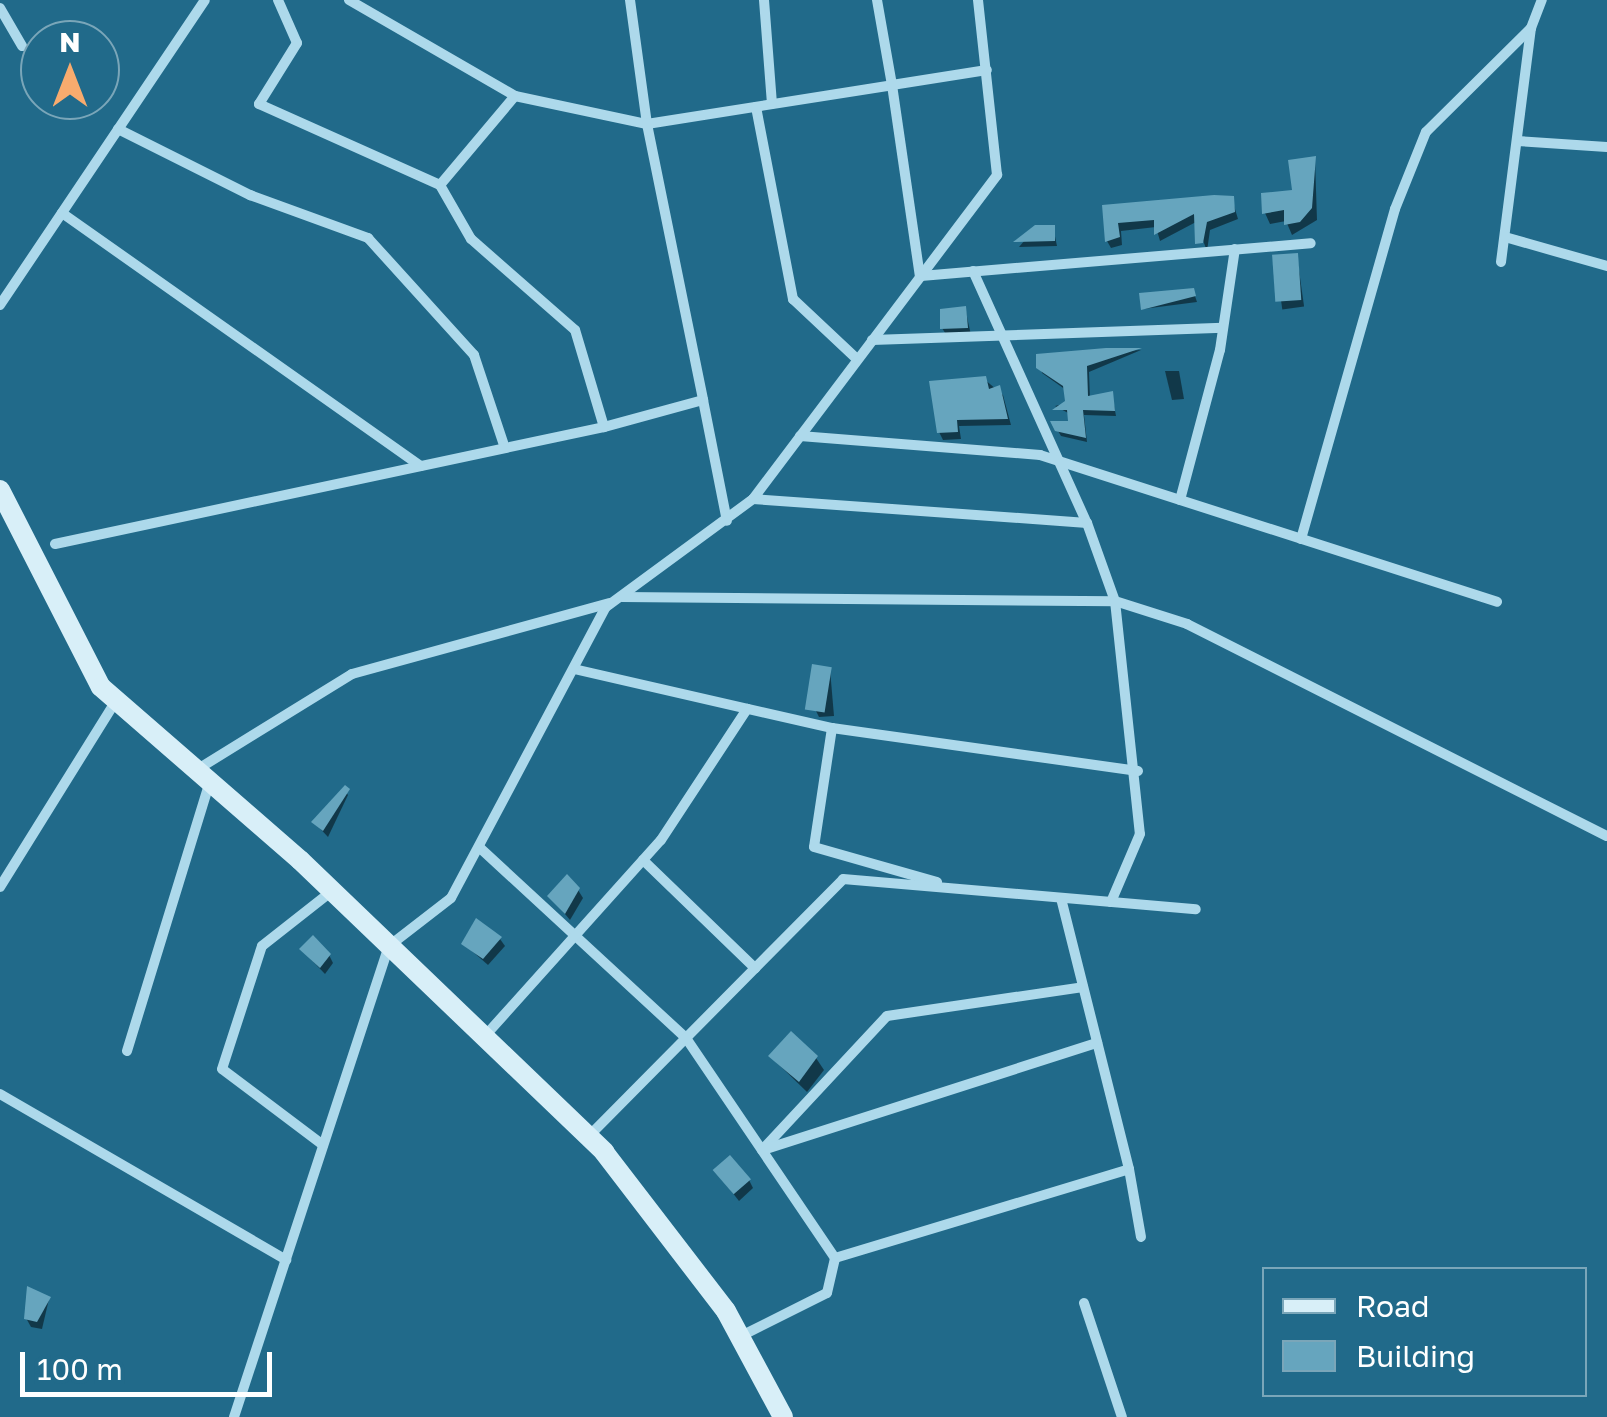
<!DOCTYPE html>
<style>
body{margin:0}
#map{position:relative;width:1607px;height:1417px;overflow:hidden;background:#216a8a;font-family:"Golos Text",sans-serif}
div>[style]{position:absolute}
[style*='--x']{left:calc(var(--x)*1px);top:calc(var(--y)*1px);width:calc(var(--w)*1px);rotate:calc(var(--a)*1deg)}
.shadow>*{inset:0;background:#0007;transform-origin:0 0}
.building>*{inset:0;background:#66a5be;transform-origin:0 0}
.minor>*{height:10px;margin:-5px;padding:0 5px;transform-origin:5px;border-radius:5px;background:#add9eb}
.secondary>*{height:20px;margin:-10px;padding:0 10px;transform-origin:10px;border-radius:10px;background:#d8eff8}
span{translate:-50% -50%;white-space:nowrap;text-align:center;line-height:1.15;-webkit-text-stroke:10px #216a8a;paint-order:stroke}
.legend{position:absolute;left:1262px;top:1267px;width:325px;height:130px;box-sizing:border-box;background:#216a8a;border:2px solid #7aa6b9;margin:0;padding:12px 18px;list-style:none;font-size:30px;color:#fff}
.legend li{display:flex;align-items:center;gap:20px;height:50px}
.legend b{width:50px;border:2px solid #7aa6b9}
.north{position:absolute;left:20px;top:20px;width:100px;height:100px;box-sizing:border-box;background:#216a8a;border:2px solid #7aa6b9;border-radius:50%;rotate:0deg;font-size:28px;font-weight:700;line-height:40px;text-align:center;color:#fff}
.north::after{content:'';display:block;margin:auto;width:35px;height:45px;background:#f8ab6e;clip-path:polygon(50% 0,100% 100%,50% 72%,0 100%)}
.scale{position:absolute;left:20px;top:1352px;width:252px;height:45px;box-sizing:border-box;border:5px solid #fff;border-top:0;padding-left:12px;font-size:30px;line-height:35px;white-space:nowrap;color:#fff;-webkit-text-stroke:8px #216a8a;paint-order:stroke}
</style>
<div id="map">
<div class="shadow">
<i style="clip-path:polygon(1315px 159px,1317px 220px,1292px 235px,1286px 221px,1270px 224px,1265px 213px,1294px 192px)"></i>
<i style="clip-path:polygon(1232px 199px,1238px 219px,1210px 230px,1207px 251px,1196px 222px,1160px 241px,1156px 227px,1121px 231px,1122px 245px,1111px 248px,1107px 241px,1104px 207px)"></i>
<i style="clip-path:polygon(1036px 227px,1053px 227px,1057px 246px,1019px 247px)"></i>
<i style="left:1297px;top:256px;width:51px;height:22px;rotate:82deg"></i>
<i style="clip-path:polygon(1193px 290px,1197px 302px,1143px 309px)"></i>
<i style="clip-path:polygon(965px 308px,971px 335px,947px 336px,942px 328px)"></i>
<i style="clip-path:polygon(1141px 350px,1089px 372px,1090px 399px,1112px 394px,1116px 416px,1084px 415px,1087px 442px,1061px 436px,1054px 424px,1071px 424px,1070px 414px,1055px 406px,1068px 403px,1066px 390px,1042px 373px,1039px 356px)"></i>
<i style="clip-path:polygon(1165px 371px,1179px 371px,1184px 399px,1172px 400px)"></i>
<i style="clip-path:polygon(984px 379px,1003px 395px,1011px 425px,959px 426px,961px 439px,943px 440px,939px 432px)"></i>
<i style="clip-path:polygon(830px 669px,834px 716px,819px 717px,815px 709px)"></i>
<i style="clip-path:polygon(344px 789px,348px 795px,328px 837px,314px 822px)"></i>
<i style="clip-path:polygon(578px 890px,583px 898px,570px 920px,550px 896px)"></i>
<i style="clip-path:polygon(500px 939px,505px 946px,488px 965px,464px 944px)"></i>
<i style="clip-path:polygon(302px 950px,329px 955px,333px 963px,325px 974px)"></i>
<i style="clip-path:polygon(771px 1057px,816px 1058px,824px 1070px,807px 1092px)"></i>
<i style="clip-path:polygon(721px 1178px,749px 1180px,753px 1188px,739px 1201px)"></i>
<i style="clip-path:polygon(49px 1299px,42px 1329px,31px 1327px,26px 1318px)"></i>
</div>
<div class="building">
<i style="clip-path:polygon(1316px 156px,1312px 208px,1300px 222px,1284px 225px,1284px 210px,1262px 214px,1261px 193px,1292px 190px,1288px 160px)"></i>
<i style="clip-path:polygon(1214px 195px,1234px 196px,1235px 212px,1207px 222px,1203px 243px,1195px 244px,1194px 214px,1154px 235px,1154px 220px,1118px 223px,1120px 237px,1105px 242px,1102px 205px)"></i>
<i style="clip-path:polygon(1035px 225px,1055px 225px,1055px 241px,1013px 242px)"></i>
<i style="left:1298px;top:253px;width:47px;height:26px;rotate:86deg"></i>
<i style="clip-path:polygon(1194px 288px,1196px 296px,1141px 310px,1139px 293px)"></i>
<i style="clip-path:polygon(966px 306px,968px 328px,940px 329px,940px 309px)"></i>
<i style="clip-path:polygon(1106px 348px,1142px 348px,1087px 366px,1088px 396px,1113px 391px,1115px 411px,1083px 410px,1086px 438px,1055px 431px,1050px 421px,1068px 421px,1067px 410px,1052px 410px,1065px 401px,1063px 386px,1036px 368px,1036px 354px)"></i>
<i style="clip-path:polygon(986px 376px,989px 389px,1000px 385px,1008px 419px,957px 420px,958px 432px,937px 433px,929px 381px)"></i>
<i style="left:812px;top:664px;width:20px;height:46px;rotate:9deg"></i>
<i style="clip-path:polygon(345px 785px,350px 789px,323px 831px,311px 822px)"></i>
<i style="clip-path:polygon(567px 874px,580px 888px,565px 914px,547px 896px)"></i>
<i style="clip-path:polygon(476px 918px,502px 937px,483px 959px,461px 944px)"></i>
<i style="clip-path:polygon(313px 935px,331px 954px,320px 968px,299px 949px)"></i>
<i style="clip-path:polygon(791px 1031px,818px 1056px,799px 1082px,768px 1056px)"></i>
<i style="left:730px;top:1155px;width:32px;height:23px;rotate:49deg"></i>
<i style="clip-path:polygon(27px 1286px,51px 1297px,37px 1322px,24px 1319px)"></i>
</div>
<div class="minor">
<i style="--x:278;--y:0;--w:47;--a:66.2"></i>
<i style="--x:297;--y:43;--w:72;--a:121.9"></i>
<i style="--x:259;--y:104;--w:198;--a:24.1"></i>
<i style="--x:349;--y:0;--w:192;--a:30"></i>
<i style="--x:630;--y:0;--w:125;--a:82.2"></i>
<i style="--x:647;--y:124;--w:248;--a:-9"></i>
<i style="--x:892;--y:85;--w:193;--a:81.7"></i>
<i style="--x:764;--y:0;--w:104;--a:85.6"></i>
<i style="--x:877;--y:0;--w:86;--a:80"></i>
<i style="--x:892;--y:85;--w:96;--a:-9"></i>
<i style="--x:0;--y:8;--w:44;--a:59.9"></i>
<i style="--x:756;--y:107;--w:196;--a:79.1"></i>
<i style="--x:793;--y:299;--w:88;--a:43.2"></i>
<i style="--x:118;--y:129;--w:148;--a:26.6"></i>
<i style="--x:250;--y:195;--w:126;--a:20"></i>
<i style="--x:368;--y:238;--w:158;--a:47.8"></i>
<i style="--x:474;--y:355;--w:98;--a:71.6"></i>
<i style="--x:1517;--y:141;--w:90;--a:3.8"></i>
<i style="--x:62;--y:213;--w:439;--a:35.2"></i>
<i style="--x:1505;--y:237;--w:106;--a:15.9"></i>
<i style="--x:1501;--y:262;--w:235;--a:-82.7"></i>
<i style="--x:973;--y:271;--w:277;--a:65.7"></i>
<i style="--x:921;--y:276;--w:391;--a:-4.8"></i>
<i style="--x:0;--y:305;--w:367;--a:-56.1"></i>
<i style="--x:872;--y:340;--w:351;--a:-2"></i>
<i style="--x:703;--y:400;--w:103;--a:164.7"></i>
<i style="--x:604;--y:427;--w:101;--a:-106.6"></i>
<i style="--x:575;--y:330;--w:138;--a:-138.8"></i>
<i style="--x:471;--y:239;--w:62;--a:-119.9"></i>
<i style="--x:440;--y:185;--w:116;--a:-49.9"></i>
<i style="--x:515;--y:96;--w:135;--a:12"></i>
<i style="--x:647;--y:124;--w:282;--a:78.5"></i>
<i style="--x:703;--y:400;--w:123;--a:78.8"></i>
<i style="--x:800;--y:436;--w:241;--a:4.5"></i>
<i style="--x:1040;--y:455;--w:480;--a:17.8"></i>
<i style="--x:753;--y:499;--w:335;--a:4.1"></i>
<i style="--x:1087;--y:523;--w:83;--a:70.3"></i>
<i style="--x:1115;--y:601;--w:76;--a:17.7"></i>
<i style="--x:1187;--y:624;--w:470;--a:26.8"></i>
<i style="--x:1180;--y:500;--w:155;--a:-75.1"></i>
<i style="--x:1220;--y:350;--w:102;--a:-81.6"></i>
<i style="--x:1301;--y:539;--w:343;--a:-74.1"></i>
<i style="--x:1395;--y:209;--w:83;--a:-68.1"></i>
<i style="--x:1426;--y:132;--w:148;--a:-44.7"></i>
<i style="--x:1531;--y:28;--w:30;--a:-69"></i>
<i style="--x:55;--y:544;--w:561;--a:-12.03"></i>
<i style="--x:622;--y:597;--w:493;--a:0.5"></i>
<i style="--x:1115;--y:601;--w:234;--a:83.9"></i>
<i style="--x:1140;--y:834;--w:74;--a:113.1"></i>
<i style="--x:574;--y:669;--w:265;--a:12.9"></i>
<i style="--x:832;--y:728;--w:309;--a:8"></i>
<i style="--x:832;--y:728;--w:120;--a:98.6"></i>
<i style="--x:814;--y:847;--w:128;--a:15.9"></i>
<i style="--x:198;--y:769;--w:181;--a:-31.7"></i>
<i style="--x:352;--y:674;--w:267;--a:-15.4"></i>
<i style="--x:479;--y:847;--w:282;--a:42.7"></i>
<i style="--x:686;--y:1038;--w:266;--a:55.9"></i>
<i style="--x:643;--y:860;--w:156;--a:44"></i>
<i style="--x:0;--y:887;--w:219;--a:-58.1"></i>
<i style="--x:485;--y:1036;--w:263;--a:-48.1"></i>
<i style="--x:661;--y:840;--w:157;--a:-56.7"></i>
<i style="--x:127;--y:1051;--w:282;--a:-72.9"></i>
<i style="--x:0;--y:1094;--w:331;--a:30.1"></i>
<i style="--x:589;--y:1136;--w:361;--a:-45.3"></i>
<i style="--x:843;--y:879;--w:354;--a:4.9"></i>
<i style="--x:323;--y:1145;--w:126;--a:-143"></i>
<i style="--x:222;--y:1069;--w:129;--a:-72"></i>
<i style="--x:262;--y:946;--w:89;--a:-38.2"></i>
<i style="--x:762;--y:1150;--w:183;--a:-47"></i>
<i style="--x:887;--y:1016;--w:198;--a:-8.4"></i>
<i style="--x:763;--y:1150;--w:351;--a:-17.8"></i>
<i style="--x:1129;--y:1169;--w:69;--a:80"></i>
<i style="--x:1084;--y:1303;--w:120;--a:71.6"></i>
<i style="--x:741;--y:1336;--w:96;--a:-26.6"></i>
<i style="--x:827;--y:1293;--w:36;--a:-77"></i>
<i style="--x:835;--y:1258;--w:307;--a:-16.8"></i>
<i style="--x:1129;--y:1169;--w:279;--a:-104.1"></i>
<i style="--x:234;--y:1417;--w:496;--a:-71.8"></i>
<i style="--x:389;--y:946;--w:78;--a:-37.7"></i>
<i style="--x:451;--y:898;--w:330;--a:-62"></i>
<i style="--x:606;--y:607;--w:182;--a:-36.3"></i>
<i style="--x:753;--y:499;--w:406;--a:-53"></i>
<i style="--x:997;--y:175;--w:176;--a:-96.2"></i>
</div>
<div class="secondary">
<i style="--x:0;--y:490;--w:221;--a:62.9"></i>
<i style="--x:101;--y:687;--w:264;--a:41"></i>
<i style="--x:300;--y:860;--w:422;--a:43.8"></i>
<i style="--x:604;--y:1152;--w:200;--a:52.5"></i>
<i style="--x:726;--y:1311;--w:120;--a:61.7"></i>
</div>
<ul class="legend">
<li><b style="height:12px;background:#d8eff8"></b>Road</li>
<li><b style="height:28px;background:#66a5be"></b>Building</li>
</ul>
<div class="north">N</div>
<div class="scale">100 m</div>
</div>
